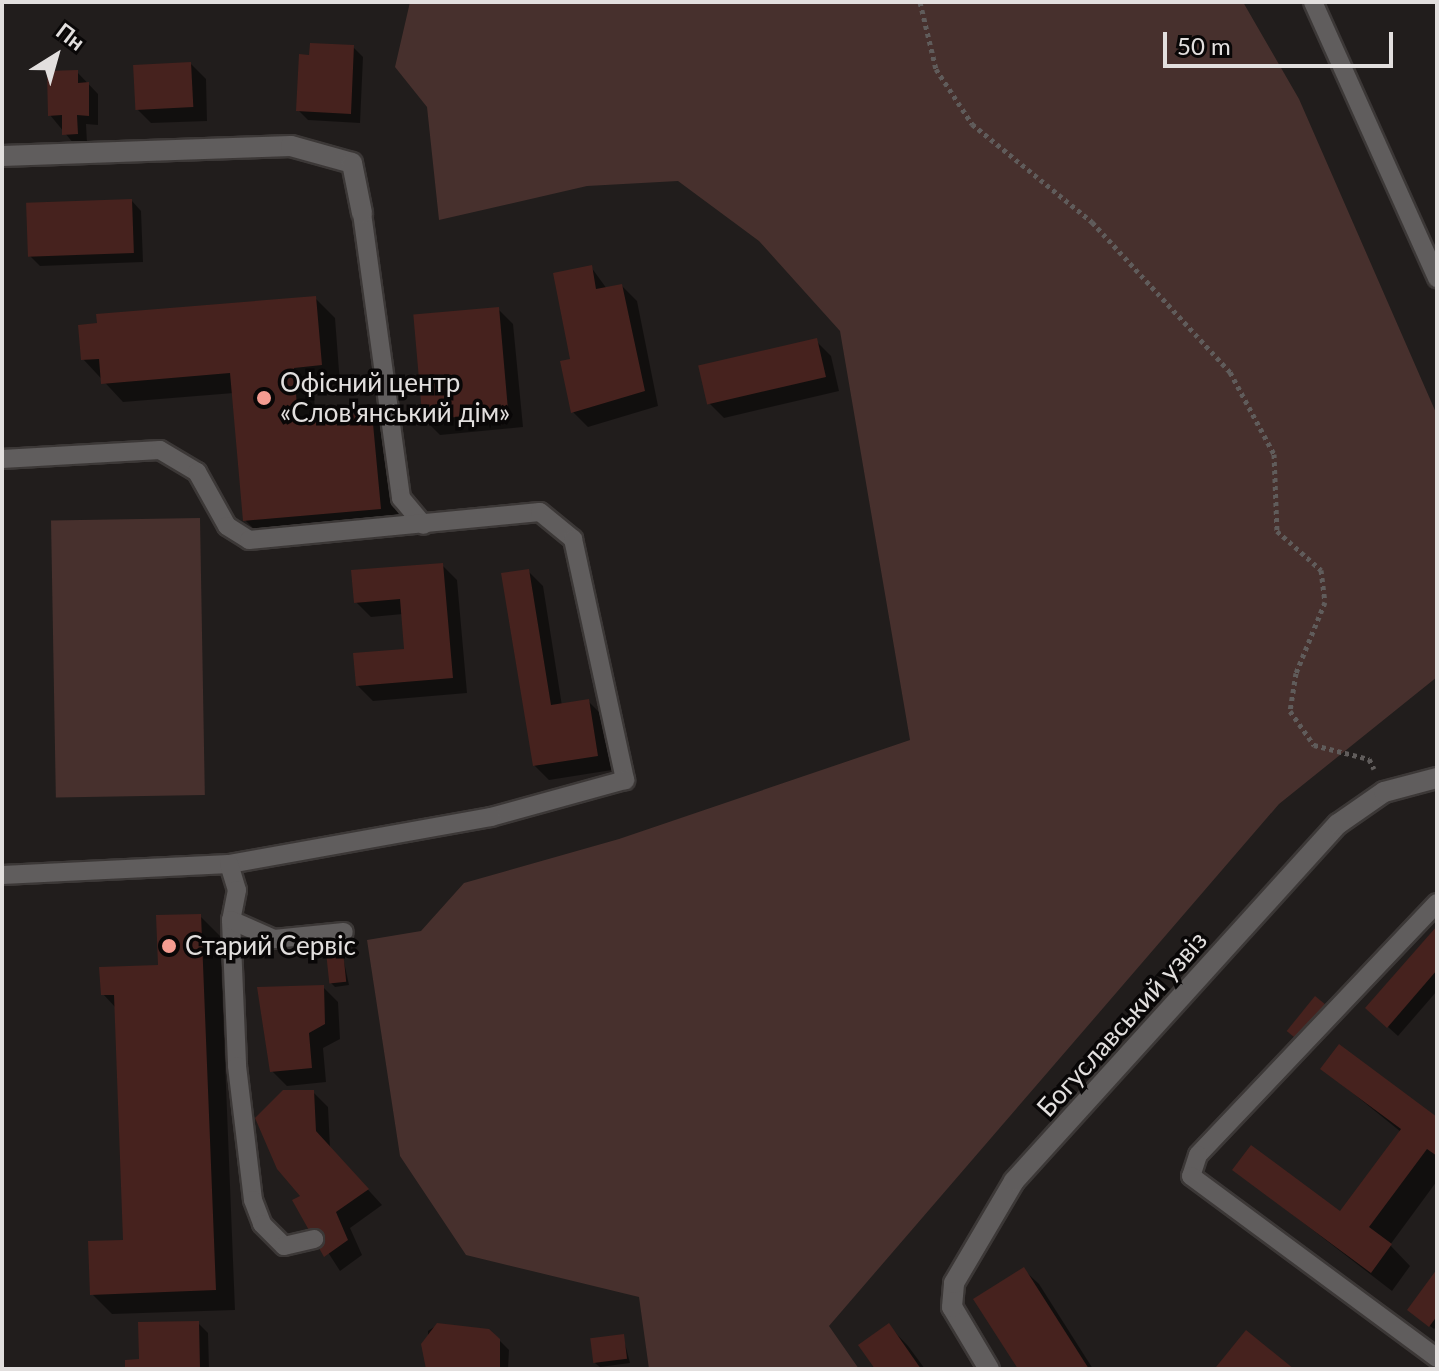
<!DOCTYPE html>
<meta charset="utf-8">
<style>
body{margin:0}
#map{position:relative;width:1439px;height:1371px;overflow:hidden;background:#211d1c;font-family:Lato,sans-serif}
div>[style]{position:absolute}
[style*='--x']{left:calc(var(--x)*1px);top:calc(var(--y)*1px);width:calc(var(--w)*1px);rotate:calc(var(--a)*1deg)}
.green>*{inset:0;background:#47302d;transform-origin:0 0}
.shadow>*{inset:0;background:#0007}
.building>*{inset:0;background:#46221e;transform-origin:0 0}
.path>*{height:5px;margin-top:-2.5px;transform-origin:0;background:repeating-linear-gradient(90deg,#605c5b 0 4px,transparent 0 8px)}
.roads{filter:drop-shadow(2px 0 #3c3837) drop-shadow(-2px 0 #3c3837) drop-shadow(0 2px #3c3837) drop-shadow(0 -2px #3c3837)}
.service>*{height:18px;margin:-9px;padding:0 9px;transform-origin:9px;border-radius:9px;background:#605d5d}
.minor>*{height:20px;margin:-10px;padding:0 10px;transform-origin:10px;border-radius:10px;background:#605d5d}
.dots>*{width:22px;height:22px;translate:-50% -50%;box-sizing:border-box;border:4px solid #090707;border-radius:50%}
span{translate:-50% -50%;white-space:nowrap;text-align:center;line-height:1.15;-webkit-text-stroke:7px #090707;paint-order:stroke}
.poi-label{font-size:26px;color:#e2dfde}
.left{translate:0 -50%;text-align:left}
.street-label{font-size:26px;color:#e2dfde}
.frame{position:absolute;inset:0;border:4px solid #e2dfde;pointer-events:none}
.north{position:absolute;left:16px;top:16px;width:80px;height:80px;-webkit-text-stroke:6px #090707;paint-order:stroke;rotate:37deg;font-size:22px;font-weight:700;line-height:32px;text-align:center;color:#e2dfde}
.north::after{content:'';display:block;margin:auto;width:28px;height:36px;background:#e2dfde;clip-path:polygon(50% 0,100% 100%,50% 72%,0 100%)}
.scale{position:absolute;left:1163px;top:32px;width:230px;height:36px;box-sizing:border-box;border:4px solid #e2dfde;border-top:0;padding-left:10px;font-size:24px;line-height:28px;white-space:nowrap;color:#e2dfde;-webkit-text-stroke:6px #090707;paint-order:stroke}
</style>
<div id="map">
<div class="green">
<i style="clip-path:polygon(410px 2px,1243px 2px,1299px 99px,1437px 415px,1437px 677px,1279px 804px,829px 1326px,859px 1369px,649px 1369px,639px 1297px,466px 1255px,400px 1156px,367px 940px,421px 931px,464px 883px,619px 839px,910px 740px,840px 331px,759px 241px,678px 181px,587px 186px,439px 220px,427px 107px,395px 67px)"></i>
<i style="left:200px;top:518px;width:277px;height:149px;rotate:89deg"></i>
</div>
<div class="shadow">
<i style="clip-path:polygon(353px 47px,363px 57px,360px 123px,308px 120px,298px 110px,311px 57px)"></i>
<i style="clip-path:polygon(191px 64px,206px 79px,207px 121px,151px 123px,136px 108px)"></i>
<i style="clip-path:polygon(77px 72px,98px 94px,98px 125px,86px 124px,87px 143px,74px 144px,50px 115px)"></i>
<i style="clip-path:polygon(132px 201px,141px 211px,143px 262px,40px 266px,30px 256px)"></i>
<i style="clip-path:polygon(591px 267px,607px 289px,622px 286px,637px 301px,658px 406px,588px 427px,573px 412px,572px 360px)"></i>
<i style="clip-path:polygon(315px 298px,335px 318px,340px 384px,313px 387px,316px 420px,371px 415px,391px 435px,400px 528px,265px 540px,245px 520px,234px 393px,123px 402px,83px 359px)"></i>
<i style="clip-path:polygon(498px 309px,513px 324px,523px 427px,440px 435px,425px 420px)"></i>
<i style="clip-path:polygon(816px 341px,831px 356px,839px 391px,724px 418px,709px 403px)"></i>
<i style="clip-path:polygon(442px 565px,457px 580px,467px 693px,373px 701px,358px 686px,407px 651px,403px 614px,371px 617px,356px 602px)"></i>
<i style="clip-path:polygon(528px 571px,543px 586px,562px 706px,588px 701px,603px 716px,612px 770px,549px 780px,534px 765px)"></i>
<i style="clip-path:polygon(200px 916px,220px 936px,235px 1310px,112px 1314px,92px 1294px,126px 1242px,116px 1008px,103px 994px,160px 967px)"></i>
<i style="clip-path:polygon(1437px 929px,1437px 991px,1398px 1036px,1378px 1018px)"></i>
<i style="clip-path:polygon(342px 953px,349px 985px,335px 987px,330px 982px)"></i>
<i style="clip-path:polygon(323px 987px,338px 1002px,340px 1039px,323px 1048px,326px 1082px,287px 1086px,272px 1071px)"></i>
<i style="clip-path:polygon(1315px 999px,1328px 1010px,1302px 1042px,1293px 1035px)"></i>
<i style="clip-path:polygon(1323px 1069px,1437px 1119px,1437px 1181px,1390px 1245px,1410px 1266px,1392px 1291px,1235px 1170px,1340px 1214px,1401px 1132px)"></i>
<i style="clip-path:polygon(313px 1092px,328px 1107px,330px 1148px,382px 1205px,350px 1228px,362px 1255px,340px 1271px,295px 1201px,303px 1196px)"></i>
<i style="clip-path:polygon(1024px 1270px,1039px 1284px,1093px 1369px,1020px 1369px)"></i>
<i style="clip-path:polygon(1437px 1273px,1437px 1326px,1434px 1329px,1414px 1314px)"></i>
<i style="clip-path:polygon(198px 1323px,208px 1333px,209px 1369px,127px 1369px)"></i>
<i style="clip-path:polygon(437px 1325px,499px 1340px,509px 1350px,508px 1369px,428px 1369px,428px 1331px)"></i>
<i style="clip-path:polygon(889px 1326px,908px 1346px,925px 1369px,877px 1369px)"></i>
<i style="clip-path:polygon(1246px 1333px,1291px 1369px,1221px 1369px)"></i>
<i style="clip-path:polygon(623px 1336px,630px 1363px,600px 1367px,595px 1363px)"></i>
</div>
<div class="building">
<i style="clip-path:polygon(310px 43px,354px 45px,351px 114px,296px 111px,299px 54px,309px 55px)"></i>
<i style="left:191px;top:62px;width:45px;height:58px;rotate:87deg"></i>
<i style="clip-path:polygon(78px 70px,78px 83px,89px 82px,89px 116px,77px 115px,78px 134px,62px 135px,62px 115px,48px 116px,47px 71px)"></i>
<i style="left:132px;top:199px;width:54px;height:106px;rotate:88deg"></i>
<i style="clip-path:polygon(592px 265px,596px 289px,622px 284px,645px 391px,571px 413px,560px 361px,570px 359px,553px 273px)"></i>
<i style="clip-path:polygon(316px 296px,322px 365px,294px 368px,298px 419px,372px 413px,381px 509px,243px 521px,230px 373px,101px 384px,99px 359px,81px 360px,78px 325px,97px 323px,96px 314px)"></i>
<i style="left:499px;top:307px;width:106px;height:86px;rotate:85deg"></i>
<i style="left:817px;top:338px;width:40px;height:122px;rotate:77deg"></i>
<i style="clip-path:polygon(443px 563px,453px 678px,356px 686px,353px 653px,404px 649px,400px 599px,354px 603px,351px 570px)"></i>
<i style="clip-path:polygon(529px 569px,551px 705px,589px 699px,598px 756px,533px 766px,501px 573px)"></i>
<i style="clip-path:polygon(201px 914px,216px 1290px,90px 1295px,88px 1241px,123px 1240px,114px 995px,101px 995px,99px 967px,158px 965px,156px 915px)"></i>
<i style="clip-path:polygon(1437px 926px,1437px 970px,1387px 1028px,1365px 1008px)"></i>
<i style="left:343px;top:951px;width:31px;height:17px;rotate:84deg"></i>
<i style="clip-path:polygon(324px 985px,325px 1024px,309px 1033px,312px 1068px,270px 1072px,257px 987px)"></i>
<i style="left:1315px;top:996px;width:13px;height:45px;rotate:39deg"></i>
<i style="clip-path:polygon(1339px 1044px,1437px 1117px,1437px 1156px,1427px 1149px,1369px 1227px,1392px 1244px,1371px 1273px,1232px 1170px,1251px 1145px,1340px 1211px,1401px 1129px,1320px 1069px)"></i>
<i style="clip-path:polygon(283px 1090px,314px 1090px,316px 1131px,369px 1189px,336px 1212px,348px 1240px,324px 1257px,292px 1200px,300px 1196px,277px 1169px,255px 1118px)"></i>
<i style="clip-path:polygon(1024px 1267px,1089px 1369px,1018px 1369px,973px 1299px)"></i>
<i style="clip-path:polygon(1437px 1269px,1437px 1316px,1429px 1327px,1407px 1310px)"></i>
<i style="clip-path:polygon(199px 1321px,200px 1369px,125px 1369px,125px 1360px,139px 1359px,138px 1322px)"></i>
<i style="clip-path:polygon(437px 1323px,489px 1329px,500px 1339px,500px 1369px,426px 1369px,421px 1344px)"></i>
<i style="clip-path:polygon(889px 1323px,921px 1369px,875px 1369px,858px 1345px)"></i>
<i style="clip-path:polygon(1246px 1330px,1294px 1369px,1216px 1367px)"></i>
<i style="left:624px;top:1334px;width:25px;height:34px;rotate:83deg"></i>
</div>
<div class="path">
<i style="--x:920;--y:2;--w:69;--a:76.6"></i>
<i style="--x:936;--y:69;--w:66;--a:56.8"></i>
<i style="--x:972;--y:124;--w:155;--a:39.2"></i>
<i style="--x:1092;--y:222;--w:204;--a:47.4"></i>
<i style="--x:1230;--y:372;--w:93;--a:61.8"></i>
<i style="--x:1274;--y:454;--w:77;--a:87.8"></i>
<i style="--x:1277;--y:531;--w:59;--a:41.6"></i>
<i style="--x:1321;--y:570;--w:32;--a:83"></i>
<i style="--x:1325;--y:602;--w:77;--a:112.2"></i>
<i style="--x:1296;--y:673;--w:38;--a:99"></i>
<i style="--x:1290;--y:711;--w:42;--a:54.8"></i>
<i style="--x:1314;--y:745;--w:57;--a:14.3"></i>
<i style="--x:1369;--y:759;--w:11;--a:63"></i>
</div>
<div class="roads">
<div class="service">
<i style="--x:1313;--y:2;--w:303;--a:65.8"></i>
<i style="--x:362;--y:213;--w:288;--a:82.2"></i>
<i style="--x:401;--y:498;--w:35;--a:50"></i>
<i style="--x:2;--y:459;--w:158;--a:-3.3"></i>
<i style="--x:160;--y:450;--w:43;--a:30.7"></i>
<i style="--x:197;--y:472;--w:62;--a:60.9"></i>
<i style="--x:227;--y:526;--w:26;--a:32"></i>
<i style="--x:249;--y:540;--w:292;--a:-5.5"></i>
<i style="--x:540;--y:512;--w:43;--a:39.3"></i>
<i style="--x:573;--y:539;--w:247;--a:77.8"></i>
<i style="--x:625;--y:780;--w:139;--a:164.6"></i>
<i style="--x:491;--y:817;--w:266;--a:169.8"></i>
<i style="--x:229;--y:864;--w:227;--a:177.2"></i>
<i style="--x:229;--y:864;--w:27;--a:73"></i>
<i style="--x:237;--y:890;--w:31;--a:101"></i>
<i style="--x:231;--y:920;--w:146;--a:87.6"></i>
<i style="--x:237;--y:1066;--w:135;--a:83.2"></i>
<i style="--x:253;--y:1200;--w:26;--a:69"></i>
<i style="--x:262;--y:1224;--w:31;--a:45"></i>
<i style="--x:284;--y:1246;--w:31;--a:-13"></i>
<i style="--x:1437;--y:903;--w:347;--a:133.5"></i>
<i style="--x:1198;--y:1155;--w:22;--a:108"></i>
<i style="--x:1191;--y:1176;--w:306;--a:36.5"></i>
<i style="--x:231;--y:920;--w:47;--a:23.8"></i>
<i style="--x:274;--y:939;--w:70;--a:-5.7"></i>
</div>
<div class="minor">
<i style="--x:2;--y:156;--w:289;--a:-2"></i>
<i style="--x:291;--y:146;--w:63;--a:15.6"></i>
<i style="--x:352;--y:163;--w:51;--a:78.7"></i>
<i style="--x:989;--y:1369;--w:72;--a:-120.8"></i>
<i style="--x:952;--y:1307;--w:24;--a:-85"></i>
<i style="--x:954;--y:1283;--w:118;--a:-59.5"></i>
<i style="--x:1014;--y:1181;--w:482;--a:-47.8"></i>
<i style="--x:1338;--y:824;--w:56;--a:-34.8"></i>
<i style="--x:1384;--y:792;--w:55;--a:-14.8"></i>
</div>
</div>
<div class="dots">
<i style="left:264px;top:398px;background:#f59c91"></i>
<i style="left:169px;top:946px;background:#f59c91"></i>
</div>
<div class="poi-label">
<span class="left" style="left:280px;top:398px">Офісний центр<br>«Слов'янський дім»</span>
<span class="left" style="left:185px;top:946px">Старий Сервіс</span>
</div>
<div class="street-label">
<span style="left:1122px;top:1024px;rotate:-48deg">Богуславський узвіз</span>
</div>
<div class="frame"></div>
<div class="north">Пн</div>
<div class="scale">50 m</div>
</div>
